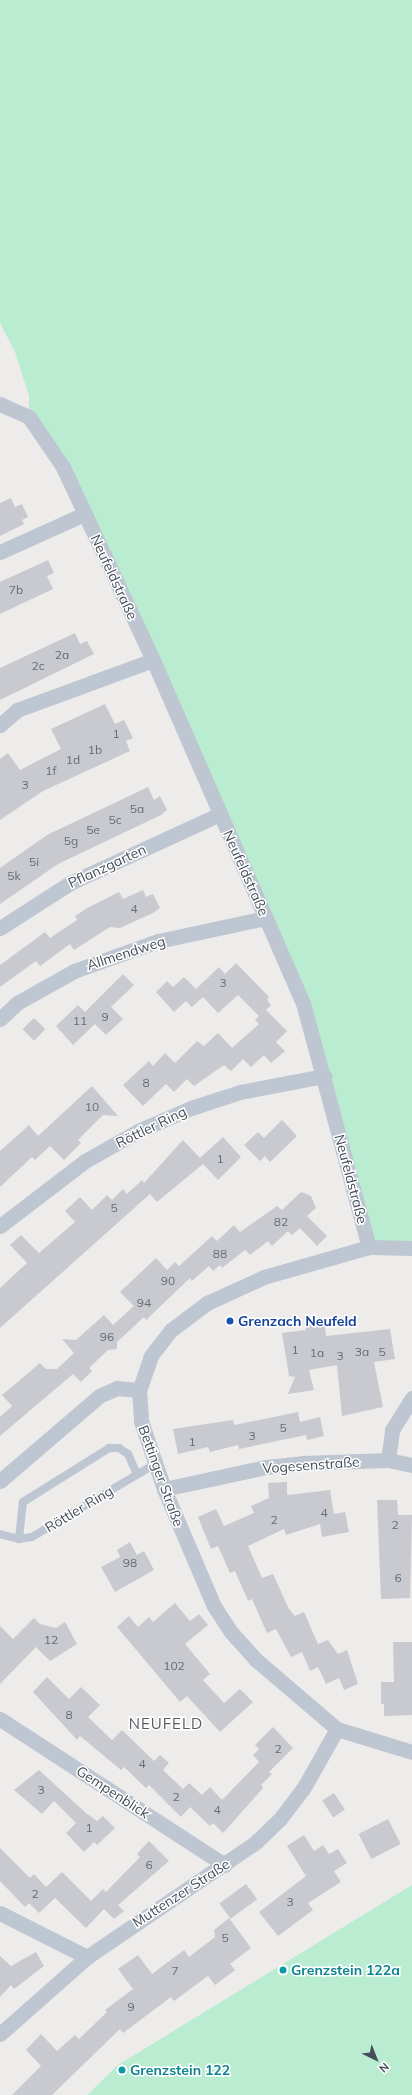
<!DOCTYPE html>
<meta charset="utf-8">
<style>
body{margin:0}
#map{position:relative;width:412px;height:2095px;overflow:hidden;background:#eeebeb;font-family:Mulish,sans-serif}
div>[style]{position:absolute}
[style*='--x']{left:calc(var(--x)*1px);top:calc(var(--y)*1px);width:calc(var(--w)*1px);rotate:calc(var(--a)*1deg)}
.green>*{inset:0;background:#b9ecd1}
.building>*{inset:0;background:#c8cad0;transform-origin:0 0}
.lane>*{height:8px;margin:-4px;padding:0 4px;transform-origin:4px;border-radius:4px;background:#bec6d1}
.street>*{height:15px;margin:-7.5px;padding:0 7.5px;transform-origin:7.5px;border-radius:7.5px;background:#bec6d1}
.dots>*{width:11px;height:11px;translate:-50% -50%;box-sizing:border-box;border:2px solid #fff;border-radius:50%}
span{translate:-50% -50%;white-space:nowrap;text-align:center;line-height:1.15;-webkit-text-stroke:3px #fff;paint-order:stroke}
.number-label{font-size:12px;color:#656c76}
.number-label span{-webkit-text-stroke-width:0}
.street-label{font-size:14px;color:#444d58}
.transit-label{font-size:14px;color:#164399;font-weight:700}
.left{translate:0 -50%;text-align:left}
.culture-label{font-size:14px;color:#0d838f;font-weight:700}
.neighbourhood-label{font-size:15px;color:#585b60;letter-spacing:1px}
.north{position:absolute;left:356px;top:2039px;width:40px;height:40px;-webkit-text-stroke:3px #fff;paint-order:stroke;rotate:137deg;font-size:11px;font-weight:700;line-height:16px;text-align:center;color:#444d58}
.north::after{content:'';display:block;margin:auto;width:14px;height:18px;background:#444d58;clip-path:polygon(50% 0,100% 100%,50% 72%,0 100%)}
</style>
<div id="map">
<div class="green">
<i style="clip-path:polygon(0 0,412px 0,412px 1248px,369px 1247px,303px 1003px,153px 660px,29px 417px,29px 396px,15px 352px,0 323px)"></i>
<i style="clip-path:polygon(412px 1885px,412px 2095px,87px 2095px,118px 2065px)"></i>
</div>
<div class="building">
<i style="clip-path:polygon(11px 498px,15px 507px,22px 504px,28px 517px,22px 520px,24px 524px,0 536px,0 503px)"></i>
<i style="clip-path:polygon(48px 560px,54px 573px,47px 576px,53px 589px,0 614px,0 582px)"></i>
<i style="clip-path:polygon(75px 633px,80px 644px,87px 641px,94px 654px,0 700px,0 668px)"></i>
<i style="clip-path:polygon(105px 704px,115px 724px,124px 720px,133px 738px,126px 741px,130px 751px,43px 791px,0 820px,0 759px,8px 753px,20px 770px,61px 749px,51px 729px)"></i>
<i style="clip-path:polygon(148px 787px,154px 800px,160px 796px,167px 810px,161px 815px,58px 864px,0 904px,0 868px,47px 835px)"></i>
<i style="clip-path:polygon(143px 890px,146px 897px,153px 894px,160px 908px,153px 913px,120px 928px,110px 927px,74px 950px,70px 944px,40px 966px,36px 961px,0 987px,0 965px,45px 932px,50px 938px,77px 920px,75px 916px,89px 907px,119px 892px,123px 899px)"></i>
<i style="clip-path:polygon(236px 963px,269px 997px,267px 1000px,271px 1005px,266px 1010px,287px 1031px,276px 1042px,285px 1051px,271px 1063px,264px 1055px,251px 1067px,243px 1059px,231px 1071px,224px 1065px,194px 1086px,187px 1079px,174px 1092px,166px 1084px,143px 1106px,123px 1085px,149px 1061px,153px 1066px,165px 1053px,175px 1063px,197px 1041px,204px 1046px,218px 1033px,232px 1048px,259px 1024px,255px 1020px,259px 1016px,238px 995px,218px 1013px,203px 997px,192px 1007px,186px 1001px,174px 1012px,156px 992px,167px 981px,173px 987px,184px 977px,196px 989px,219px 967px,225px 974px)"></i>
<i style="clip-path:polygon(123px 974px,134px 985px,111px 1007px,123px 1019px,106px 1035px,95px 1024px,73px 1045px,56px 1026px,78px 1005px,85px 1012px)"></i>
<i style="left:34px;top:1018px;width:16px;height:16px;rotate:45deg"></i>
<i style="clip-path:polygon(92px 1086px,118px 1116px,103px 1115px,78px 1140px,81px 1143px,64px 1160px,50px 1146px,35px 1160px,32px 1157px,0 1187px,0 1151px,29px 1125px,38px 1136px)"></i>
<i style="clip-path:polygon(282px 1120px,297px 1136px,270px 1162px,265px 1156px,260px 1161px,244px 1145px,258px 1132px,264px 1138px)"></i>
<i style="clip-path:polygon(223px 1137px,241px 1157px,218px 1180px,203px 1164px,157px 1202px,150px 1194px,0 1328px,0 1288px,27px 1263px,10px 1245px,21px 1235px,39px 1253px,75px 1222px,65px 1211px,80px 1197px,92px 1210px,107px 1195px,112px 1200px,123px 1189px,127px 1194px,142px 1180px,144px 1183px,183px 1140px,200px 1158px)"></i>
<i style="clip-path:polygon(301px 1192px,311px 1196px,316px 1208px,307px 1216px,327px 1236px,317px 1246px,300px 1228px,292px 1235px,288px 1231px,272px 1246px,268px 1241px,250px 1255px,245px 1250px,222px 1268px,220px 1265px,213px 1271px,209px 1266px,192px 1281px,190px 1278px,146px 1320px,144px 1317px,117px 1342px,117px 1349px,108px 1350px,89px 1368px,92px 1371px,81px 1382px,73px 1374px,0 1436px,0 1417px,12px 1406px,2px 1395px,40px 1363px,46px 1369px,57px 1369px,74px 1353px,62px 1339px,76px 1340px,104px 1315px,113px 1325px,134px 1306px,120px 1292px,156px 1258px,167px 1270px,175px 1262px,179px 1266px,212px 1236px,217px 1241px,234px 1225px,240px 1232px,277px 1206px,282px 1210px)"></i>
<i style="clip-path:polygon(324px 1319px,326px 1336px,390px 1329px,395px 1359px,374px 1362px,383px 1407px,342px 1416px,337px 1365px,309px 1370px,314px 1390px,288px 1394px,295px 1377px,289px 1376px,282px 1333px,306px 1330px,305px 1322px)"></i>
<i style="clip-path:polygon(298px 1412px,300px 1422px,320px 1417px,324px 1436px,307px 1440px,306px 1435px,239px 1449px,238px 1445px,210px 1452px,208px 1447px,178px 1454px,173px 1429px,233px 1420px,234px 1425px)"></i>
<i style="clip-path:polygon(287px 1482px,287px 1495px,330px 1490px,334px 1514px,345px 1512px,349px 1532px,322px 1537px,320px 1524px,286px 1535px,284px 1529px,248px 1546px,262px 1578px,273px 1574px,289px 1609px,295px 1616px,304px 1612px,318px 1644px,328px 1640px,338px 1654px,347px 1650px,358px 1684px,344px 1690px,339px 1678px,326px 1684px,318px 1667px,310px 1671px,302px 1652px,291px 1657px,276px 1629px,267px 1633px,252px 1599px,248px 1601px,235px 1571px,230px 1573px,218px 1546px,211px 1549px,198px 1517px,216px 1509px,224px 1526px,254px 1513px,251px 1506px,269px 1498px,268px 1483px)"></i>
<i style="clip-path:polygon(377px 1500px,397px 1500px,398px 1515px,412px 1515px,410px 1598px,381px 1599px)"></i>
<i style="clip-path:polygon(130px 1542px,137px 1555px,144px 1551px,154px 1570px,115px 1592px,101px 1567px,120px 1557px,117px 1550px)"></i>
<i style="clip-path:polygon(175px 1603px,190px 1621px,199px 1614px,208px 1625px,185px 1644px,210px 1674px,203px 1680px,224px 1703px,240px 1689px,253px 1702px,220px 1732px,187px 1696px,180px 1702px,117px 1627px,129px 1616px,138px 1627px,149px 1617px,153px 1622px)"></i>
<i style="clip-path:polygon(34px 1618px,40px 1624px,56px 1628px,65px 1622px,77px 1644px,50px 1661px,36px 1647px,0 1684px,0 1626px,13px 1639px)"></i>
<i style="clip-path:polygon(393px 1642px,412px 1642px,412px 1715px,384px 1716px,384px 1704px,381px 1704px,381px 1682px,394px 1682px)"></i>
<i style="clip-path:polygon(47px 1677px,69px 1699px,81px 1687px,100px 1705px,88px 1717px,112px 1740px,122px 1730px,154px 1761px,160px 1755px,169px 1763px,163px 1770px,183px 1789px,189px 1783px,202px 1795px,210px 1787px,222px 1800px,259px 1762px,253px 1755px,259px 1749px,255px 1745px,273px 1727px,293px 1748px,269px 1772px,272px 1774px,261px 1785px,263px 1788px,223px 1833px,213px 1823px,210px 1826px,190px 1807px,181px 1817px,149px 1785px,146px 1788px,124px 1767px,121px 1770px,80px 1736px,77px 1740px,33px 1692px)"></i>
<i style="clip-path:polygon(39px 1770px,86px 1813px,97px 1821px,103px 1816px,115px 1828px,97px 1845px,94px 1842px,84px 1852px,66px 1833px,76px 1823px,54px 1801px,42px 1814px,14px 1790px)"></i>
<i style="left:334px;top:1793px;width:20px;height:14px;rotate:57deg"></i>
<i style="left:388px;top:1819px;width:28px;height:33px;rotate:63deg"></i>
<i style="clip-path:polygon(304px 1835px,314px 1851px,323px 1845px,329px 1854px,338px 1849px,347px 1863px,334px 1871px,341px 1882px,308px 1903px,313px 1910px,278px 1936px,259px 1912px,306px 1876px,287px 1846px)"></i>
<i style="clip-path:polygon(149px 1841px,169px 1861px,118px 1905px,124px 1911px,114px 1919px,104px 1909px,86px 1928px,55px 1898px,39px 1913px,29px 1903px,25px 1907px,0 1881px,0 1848px,30px 1878px,34px 1874px,46px 1887px,62px 1872px,91px 1901px,103px 1889px,106px 1892px,140px 1857px,137px 1854px)"></i>
<i style="left:246px;top:1884px;width:19px;height:33px;rotate:54deg"></i>
<i style="clip-path:polygon(229px 1918px,251px 1948px,230px 1964px,235px 1970px,215px 1985px,208px 1976px,174px 2001px,171px 1997px,123px 2033px,120px 2029px,52px 2095px,12px 2095px,41px 2066px,26px 2050px,41px 2034px,57px 2051px,75px 2035px,79px 2039px,107px 2012px,105px 2010px,133px 1989px,118px 1969px,138px 1955px,152px 1974px,184px 1950px,189px 1957px,215px 1937px,214px 1930px)"></i>
<i style="clip-path:polygon(36px 1952px,44px 1966px,14px 1989px,11px 1985px,0 1997px,0 1956px,11px 1966px)"></i>
</div>
<div class="lane">
<i style="--x:0;--y:1534;--w:20;--a:15"></i>
<i style="--x:19;--y:1539;--w:13;--a:-9"></i>
<i style="--x:32;--y:1537;--w:143;--a:-30.7"></i>
<i style="--x:19;--y:1539;--w:37;--a:-84"></i>
<i style="--x:23;--y:1502;--w:102;--a:-32.1"></i>
<i style="--x:109;--y:1448;--w:10;--a:0"></i>
<i style="--x:119;--y:1448;--w:11;--a:34"></i>
<i style="--x:128;--y:1454;--w:22;--a:66"></i>
</div>
<div class="street">
<i style="--x:0;--y:404;--w:32;--a:24"></i>
<i style="--x:29;--y:417;--w:60;--a:55.8"></i>
<i style="--x:63;--y:467;--w:213;--a:65"></i>
<i style="--x:153;--y:660;--w:374;--a:66.4"></i>
<i style="--x:303;--y:1003;--w:253;--a:74.9"></i>
<i style="--x:0;--y:552;--w:92;--a:-24.3"></i>
<i style="--x:0;--y:725;--w:23;--a:-41"></i>
<i style="--x:17;--y:710;--w:145;--a:-20.2"></i>
<i style="--x:0;--y:928;--w:83;--a:-32.7"></i>
<i style="--x:70;--y:883;--w:165;--a:-24.7"></i>
<i style="--x:0;--y:1019;--w:23;--a:-43"></i>
<i style="--x:17;--y:1003;--w:65;--a:-29.3"></i>
<i style="--x:74;--y:971;--w:89;--a:-19.7"></i>
<i style="--x:158;--y:941;--w:109;--a:-12.1"></i>
<i style="--x:0;--y:1226;--w:107;--a:-37.4"></i>
<i style="--x:85;--y:1161;--w:61;--a:-29.5"></i>
<i style="--x:138;--y:1131;--w:58;--a:-23.5"></i>
<i style="--x:191;--y:1108;--w:52;--a:-18.1"></i>
<i style="--x:240;--y:1092;--w:86;--a:-10.8"></i>
<i style="--x:412;--y:1248;--w:43;--a:-178.7"></i>
<i style="--x:369;--y:1247;--w:109;--a:164.1"></i>
<i style="--x:264;--y:1277;--w:63;--a:155.5"></i>
<i style="--x:207;--y:1303;--w:45;--a:143.1"></i>
<i style="--x:171;--y:1330;--w:33;--a:128"></i>
<i style="--x:151;--y:1356;--w:36;--a:109"></i>
<i style="--x:139;--y:1390;--w:31;--a:86"></i>
<i style="--x:141;--y:1421;--w:72;--a:71.3"></i>
<i style="--x:164;--y:1489;--w:127;--a:66.9"></i>
<i style="--x:214;--y:1606;--w:31;--a:57"></i>
<i style="--x:231;--y:1632;--w:36;--a:48"></i>
<i style="--x:255;--y:1659;--w:108;--a:40.5"></i>
<i style="--x:337;--y:1729;--w:78;--a:17"></i>
<i style="--x:388;--y:1460;--w:30;--a:-82"></i>
<i style="--x:392;--y:1430;--w:38;--a:-58"></i>
<i style="--x:0;--y:1481;--w:130;--a:-40.6"></i>
<i style="--x:99;--y:1396;--w:20;--a:-24"></i>
<i style="--x:117;--y:1388;--w:22;--a:5"></i>
<i style="--x:164;--y:1489;--w:104;--a:-12.2"></i>
<i style="--x:266;--y:1467;--w:37;--a:-6"></i>
<i style="--x:303;--y:1463;--w:85;--a:-2"></i>
<i style="--x:388;--y:1460;--w:25;--a:12"></i>
<i style="--x:0;--y:1719;--w:268;--a:33"></i>
<i style="--x:0;--y:1913;--w:97;--a:26.8"></i>
<i style="--x:0;--y:2034;--w:116;--a:-41.5"></i>
<i style="--x:87;--y:1957;--w:204;--a:-34.2"></i>
<i style="--x:256;--y:1842;--w:33;--a:-44"></i>
<i style="--x:280;--y:1819;--w:38;--a:-53"></i>
<i style="--x:303;--y:1789;--w:69;--a:-60.5"></i>
</div>
<div class="dots">
<i style="left:230px;top:1321px;background:#1a4fb4"></i>
<i style="left:283px;top:1970px;background:#0f9aa8"></i>
<i style="left:122px;top:2070px;background:#0f9aa8"></i>
</div>
<div class="number-label">
<span style="left:16px;top:590px">7b</span>
<span style="left:62px;top:655px">2a</span>
<span style="left:38px;top:666px">2c</span>
<span style="left:116px;top:734px">1</span>
<span style="left:95px;top:750px">1b</span>
<span style="left:73px;top:760px">1d</span>
<span style="left:51px;top:771px">1f</span>
<span style="left:25px;top:785px">3</span>
<span style="left:137px;top:809px">5a</span>
<span style="left:115px;top:820px">5c</span>
<span style="left:93px;top:830px">5e</span>
<span style="left:71px;top:841px">5g</span>
<span style="left:34px;top:862px">5i</span>
<span style="left:14px;top:876px">5k</span>
<span style="left:134px;top:909px">4</span>
<span style="left:223px;top:983px">3</span>
<span style="left:105px;top:1017px">9</span>
<span style="left:80px;top:1021px">11</span>
<span style="left:146px;top:1083px">8</span>
<span style="left:92px;top:1107px">10</span>
<span style="left:220px;top:1159px">1</span>
<span style="left:114px;top:1208px">5</span>
<span style="left:281px;top:1222px">82</span>
<span style="left:220px;top:1254px">88</span>
<span style="left:168px;top:1281px">90</span>
<span style="left:144px;top:1303px">94</span>
<span style="left:107px;top:1337px">96</span>
<span style="left:295px;top:1350px">1</span>
<span style="left:362px;top:1352px">3a</span>
<span style="left:382px;top:1352px">5</span>
<span style="left:317px;top:1353px">1a</span>
<span style="left:340px;top:1356px">3</span>
<span style="left:283px;top:1428px">5</span>
<span style="left:252px;top:1436px">3</span>
<span style="left:192px;top:1442px">1</span>
<span style="left:324px;top:1513px">4</span>
<span style="left:274px;top:1520px">2</span>
<span style="left:395px;top:1525px">2</span>
<span style="left:130px;top:1563px">98</span>
<span style="left:398px;top:1578px">6</span>
<span style="left:51px;top:1640px">12</span>
<span style="left:174px;top:1666px">102</span>
<span style="left:69px;top:1715px">8</span>
<span style="left:278px;top:1749px">2</span>
<span style="left:142px;top:1764px">4</span>
<span style="left:41px;top:1790px">3</span>
<span style="left:176px;top:1797px">2</span>
<span style="left:217px;top:1810px">4</span>
<span style="left:89px;top:1828px">1</span>
<span style="left:149px;top:1865px">6</span>
<span style="left:35px;top:1894px">2</span>
<span style="left:290px;top:1902px">3</span>
<span style="left:225px;top:1938px">5</span>
<span style="left:175px;top:1971px">7</span>
<span style="left:131px;top:2007px">9</span>
</div>
<div class="street-label">
<span style="left:114px;top:577px;rotate:65deg">Neufeldstraße</span>
<span style="left:107px;top:866px;rotate:-25deg">Pflanzgarten</span>
<span style="left:246px;top:873px;rotate:66deg">Neufeldstraße</span>
<span style="left:126px;top:953px;rotate:-18deg">Allmendweg</span>
<span style="left:151px;top:1127px;rotate:-26deg">Röttler Ring</span>
<span style="left:351px;top:1179px;rotate:75deg">Neufeldstraße</span>
<span style="left:311px;top:1465px;rotate:-4deg">Vogesenstraße</span>
<span style="left:161px;top:1476px;rotate:70deg">Bettinger Straße</span>
<span style="left:79px;top:1509px;rotate:-31deg">Röttler Ring</span>
<span style="left:113px;top:1792px;rotate:33deg">Gempenblick</span>
<span style="left:181px;top:1893px;rotate:-33deg">Muttenzer Straße</span>
</div>
<div class="transit-label">
<span class="left" style="left:238px;top:1321px">Grenzach Neufeld</span>
</div>
<div class="culture-label">
<span class="left" style="left:291px;top:1970px">Grenzstein 122a</span>
<span class="left" style="left:130px;top:2070px">Grenzstein 122</span>
</div>
<div class="neighbourhood-label">
<span style="left:166px;top:1724px">NEUFELD</span>
</div>
<div class="north">N</div>
</div>
